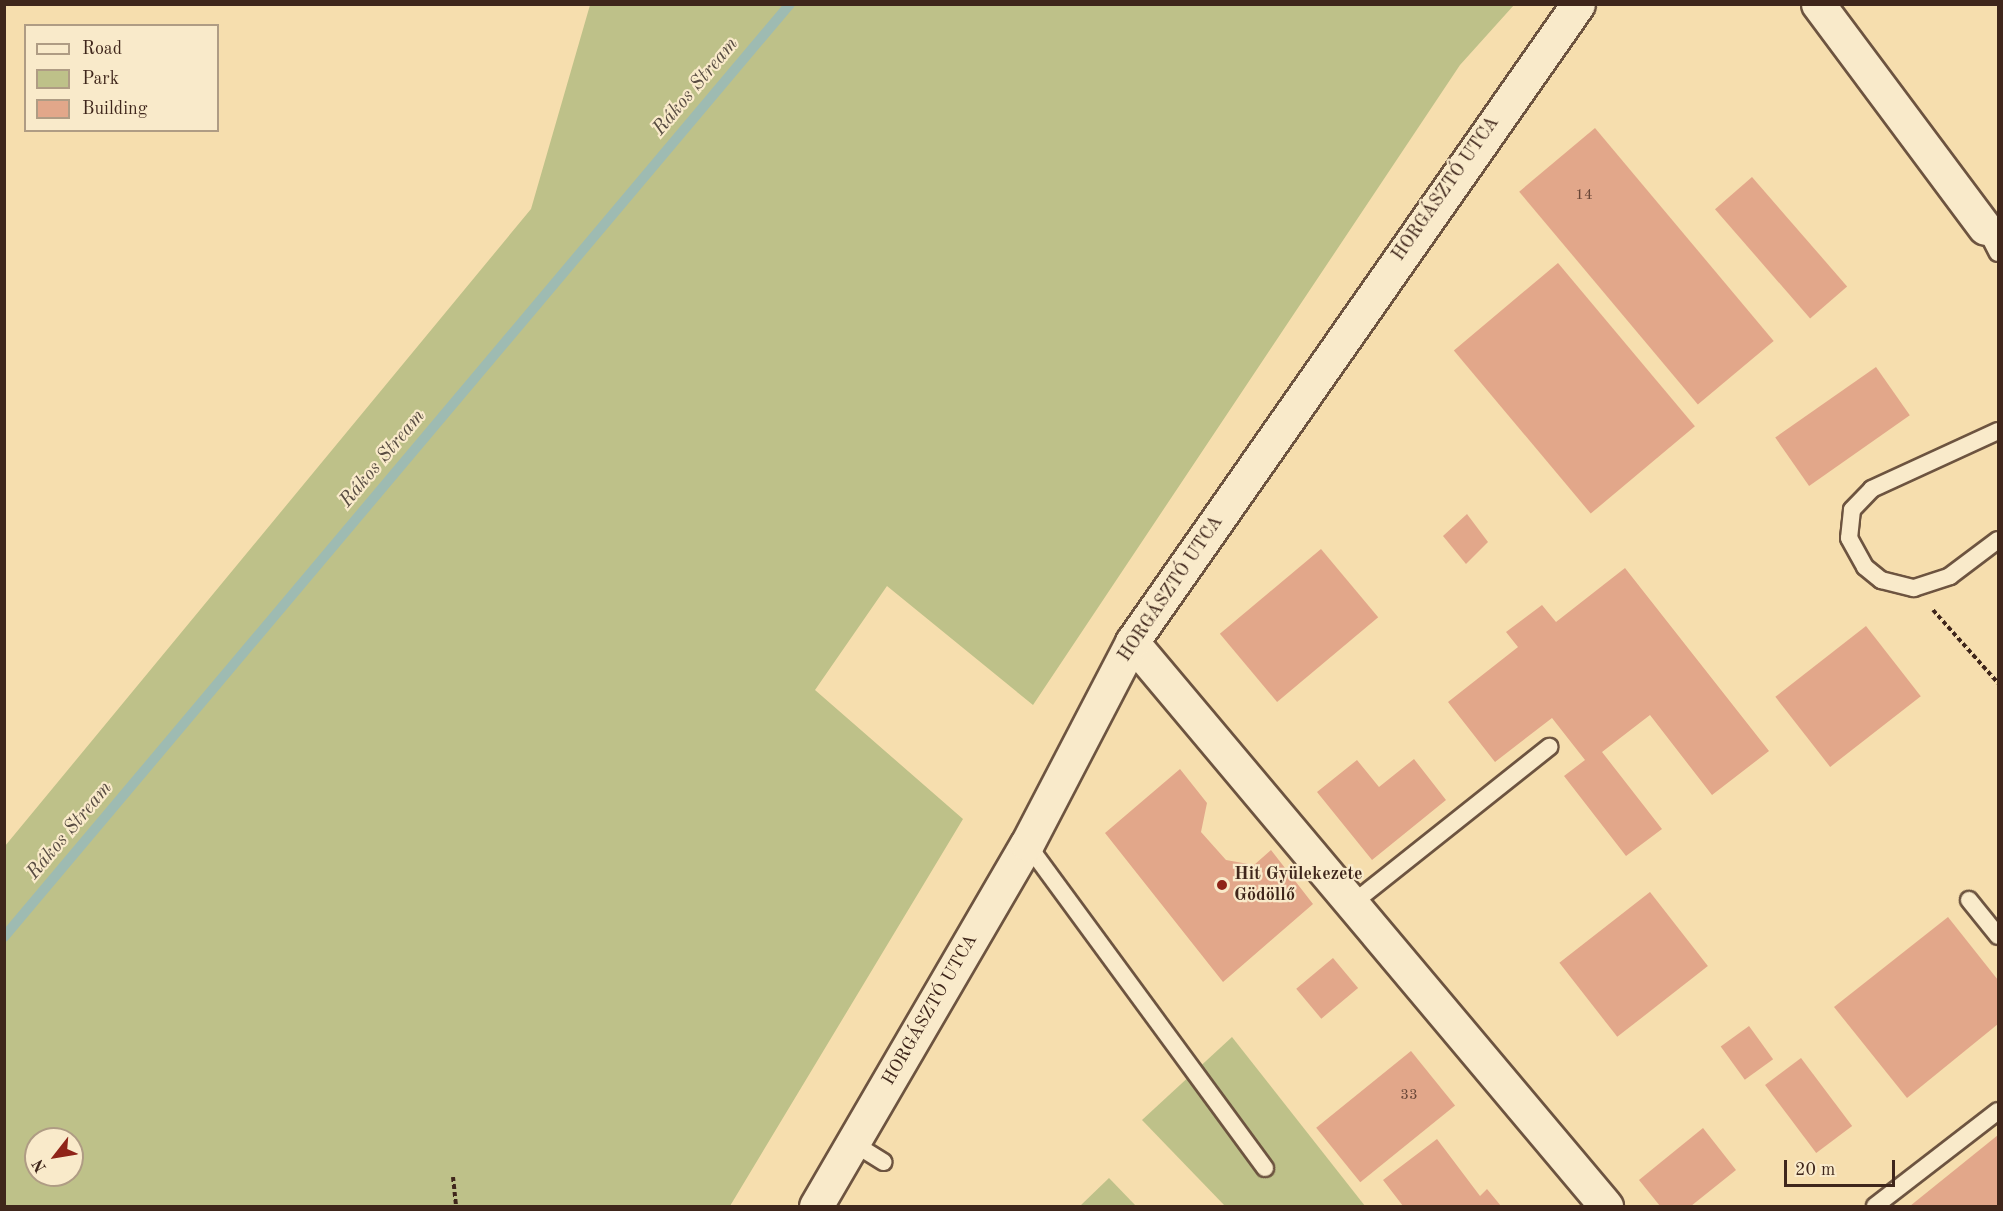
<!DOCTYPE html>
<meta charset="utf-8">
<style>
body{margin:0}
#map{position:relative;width:2003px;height:1211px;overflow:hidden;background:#f6deae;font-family:"Old Standard TT",serif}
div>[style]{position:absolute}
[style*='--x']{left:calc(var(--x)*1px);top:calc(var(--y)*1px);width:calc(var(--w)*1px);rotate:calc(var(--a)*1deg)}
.green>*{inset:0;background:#bec189}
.stream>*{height:10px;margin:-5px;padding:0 5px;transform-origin:5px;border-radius:5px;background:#9ebbb2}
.building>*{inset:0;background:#e2a78a;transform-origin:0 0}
.path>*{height:4px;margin-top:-2px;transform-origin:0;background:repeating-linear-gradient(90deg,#3f261b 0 4.5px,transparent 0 7.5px)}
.roads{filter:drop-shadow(2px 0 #6d5440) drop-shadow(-2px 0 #6d5440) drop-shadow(0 2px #6d5440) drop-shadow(0 -2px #6d5440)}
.lane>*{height:16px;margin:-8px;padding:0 8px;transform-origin:8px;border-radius:8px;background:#f9eaca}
.street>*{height:33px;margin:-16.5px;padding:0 16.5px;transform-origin:16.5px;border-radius:16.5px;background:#f9eaca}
.dots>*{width:16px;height:16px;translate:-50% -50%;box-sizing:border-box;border:3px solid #f9eaca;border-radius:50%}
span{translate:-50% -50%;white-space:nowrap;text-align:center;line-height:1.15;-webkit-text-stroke:4.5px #f9eaca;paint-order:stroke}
.number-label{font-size:15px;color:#684637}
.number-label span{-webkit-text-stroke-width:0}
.street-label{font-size:18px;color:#3f261b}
.poi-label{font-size:18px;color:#3f261b;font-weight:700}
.left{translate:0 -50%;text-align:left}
.water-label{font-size:20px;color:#574b41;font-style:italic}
.frame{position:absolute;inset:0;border:6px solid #3f261b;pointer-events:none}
.legend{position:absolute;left:24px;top:24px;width:195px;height:108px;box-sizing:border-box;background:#f9eaca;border:2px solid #af9c84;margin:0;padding:8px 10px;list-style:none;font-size:18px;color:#3f261b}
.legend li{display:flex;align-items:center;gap:12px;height:30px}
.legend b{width:30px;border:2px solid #af9c84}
.north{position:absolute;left:24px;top:1127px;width:60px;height:60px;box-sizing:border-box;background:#f9eaca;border:2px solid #af9c84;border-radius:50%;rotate:239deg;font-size:16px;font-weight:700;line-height:24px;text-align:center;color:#3f261b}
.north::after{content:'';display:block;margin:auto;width:21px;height:27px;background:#8f2418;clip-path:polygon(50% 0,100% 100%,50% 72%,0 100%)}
.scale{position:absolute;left:1784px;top:1160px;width:111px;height:27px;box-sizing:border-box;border:3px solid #3f261b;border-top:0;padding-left:8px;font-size:18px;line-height:21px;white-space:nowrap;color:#3f261b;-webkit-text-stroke:4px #f9eaca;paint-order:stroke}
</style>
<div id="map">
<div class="green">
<i style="clip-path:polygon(evenodd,590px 5px,1514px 5px,1460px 65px,1033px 705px,887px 586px,815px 690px,963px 819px,730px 1206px,5px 1206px,5px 846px,531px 209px,590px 5px,36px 1139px,72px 1139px,72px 1175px,36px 1175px,36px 1139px)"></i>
<i style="clip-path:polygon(1232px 1037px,1365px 1206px,1225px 1206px,1142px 1120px)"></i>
<i style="clip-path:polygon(1109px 1178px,1136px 1206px,1080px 1206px)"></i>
</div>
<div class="stream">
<i style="--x:4;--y:937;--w:1220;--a:-49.89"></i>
</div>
<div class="building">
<i style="left:1595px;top:128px;width:278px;height:99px;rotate:50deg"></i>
<i style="left:1752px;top:177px;width:145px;height:49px;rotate:49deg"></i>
<i style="left:1558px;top:263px;width:213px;height:136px;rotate:50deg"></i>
<i style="left:1876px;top:367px;width:59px;height:123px;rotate:55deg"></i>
<i style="clip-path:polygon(1467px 514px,1488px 542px,1466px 564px,1443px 536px)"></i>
<i style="left:1321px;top:549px;width:89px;height:132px;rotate:50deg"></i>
<i style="clip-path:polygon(1625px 568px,1769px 751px,1712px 795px,1650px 715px,1602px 752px,1662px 829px,1626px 856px,1564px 776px,1585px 760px,1552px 718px,1495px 762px,1448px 702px,1518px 647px,1506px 632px,1542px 605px,1556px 622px)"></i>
<i style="left:1866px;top:626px;width:89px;height:115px;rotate:52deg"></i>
<i style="clip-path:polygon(1414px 759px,1446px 800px,1372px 860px,1317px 792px,1357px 760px,1379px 787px)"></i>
<i style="clip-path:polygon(1180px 769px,1207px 803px,1201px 832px,1226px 860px,1254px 865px,1271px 850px,1313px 904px,1223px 982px,1105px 833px)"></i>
<i style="left:1650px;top:892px;width:94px;height:115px;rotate:52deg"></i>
<i style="clip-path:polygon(1948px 917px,1998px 980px,1998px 1024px,1907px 1098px,1834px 1007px)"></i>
<i style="left:1333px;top:958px;width:39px;height:48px;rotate:50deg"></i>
<i style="left:1749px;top:1026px;width:41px;height:35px;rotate:54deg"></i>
<i style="left:1411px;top:1051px;width:70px;height:122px;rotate:51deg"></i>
<i style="left:1801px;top:1058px;width:85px;height:45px;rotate:53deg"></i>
<i style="clip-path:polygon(1703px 1128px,1736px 1170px,1691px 1206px,1660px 1206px,1639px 1180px)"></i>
<i style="clip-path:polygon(1998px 1135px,1998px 1206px,1910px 1206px)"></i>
<i style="clip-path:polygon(1437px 1139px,1480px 1196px,1487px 1189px,1501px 1206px,1403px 1206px,1383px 1180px)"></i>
</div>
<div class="path">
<i style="--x:1933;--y:610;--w:98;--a:48.3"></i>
<i style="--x:453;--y:1177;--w:29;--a:84"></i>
</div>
<div class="roads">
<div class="lane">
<i style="--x:1985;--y:228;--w:28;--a:63"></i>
<i style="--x:1998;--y:431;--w:139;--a:155.3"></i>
<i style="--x:1872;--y:489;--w:29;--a:134"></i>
<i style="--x:1852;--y:510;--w:28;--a:96"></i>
<i style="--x:1849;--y:538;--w:33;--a:61"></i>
<i style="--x:1865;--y:567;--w:21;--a:39"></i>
<i style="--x:1881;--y:580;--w:34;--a:14"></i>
<i style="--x:1914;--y:588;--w:38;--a:-18"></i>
<i style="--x:1950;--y:576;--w:60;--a:-36.9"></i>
<i style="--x:1027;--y:844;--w:402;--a:53.7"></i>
<i style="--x:1969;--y:900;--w:46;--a:51.1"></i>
<i style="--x:1353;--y:903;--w:251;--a:-38.5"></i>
<i style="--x:853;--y:1143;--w:36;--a:32"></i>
<i style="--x:1875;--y:1206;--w:155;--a:-37.7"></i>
</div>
<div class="street">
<i style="--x:1818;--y:4;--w:279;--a:53.3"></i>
<i style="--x:1132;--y:642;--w:737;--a:49.96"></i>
<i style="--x:816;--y:1206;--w:419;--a:-59.8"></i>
<i style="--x:1027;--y:844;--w:228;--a:-62.5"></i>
<i style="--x:1132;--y:642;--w:778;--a:-55.04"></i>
</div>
</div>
<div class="dots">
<i style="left:1222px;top:885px;background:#8f2418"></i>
</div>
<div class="number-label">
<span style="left:1584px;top:196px">14</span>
<span style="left:1409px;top:1096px">33</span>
</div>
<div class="street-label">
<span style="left:1446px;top:189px;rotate:-55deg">HORGÁSZTÓ UTCA</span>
<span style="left:1171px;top:589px;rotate:-56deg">HORGÁSZTÓ UTCA</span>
<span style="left:930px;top:1010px;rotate:-60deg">HORGÁSZTÓ UTCA</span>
</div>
<div class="poi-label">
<span class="left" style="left:1234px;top:885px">Hit Gyülekezete<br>Gödöllő</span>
</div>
<div class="water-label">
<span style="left:696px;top:87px;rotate:-50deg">Rákos Stream</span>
<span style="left:383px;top:459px;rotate:-50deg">Rákos Stream</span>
<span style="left:70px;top:831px;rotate:-50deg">Rákos Stream</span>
</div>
<div class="frame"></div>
<ul class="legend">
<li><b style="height:8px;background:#f9eaca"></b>Road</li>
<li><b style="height:16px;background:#bec189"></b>Park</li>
<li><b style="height:16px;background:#e2a78a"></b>Building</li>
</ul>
<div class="north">N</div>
<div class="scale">20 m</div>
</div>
